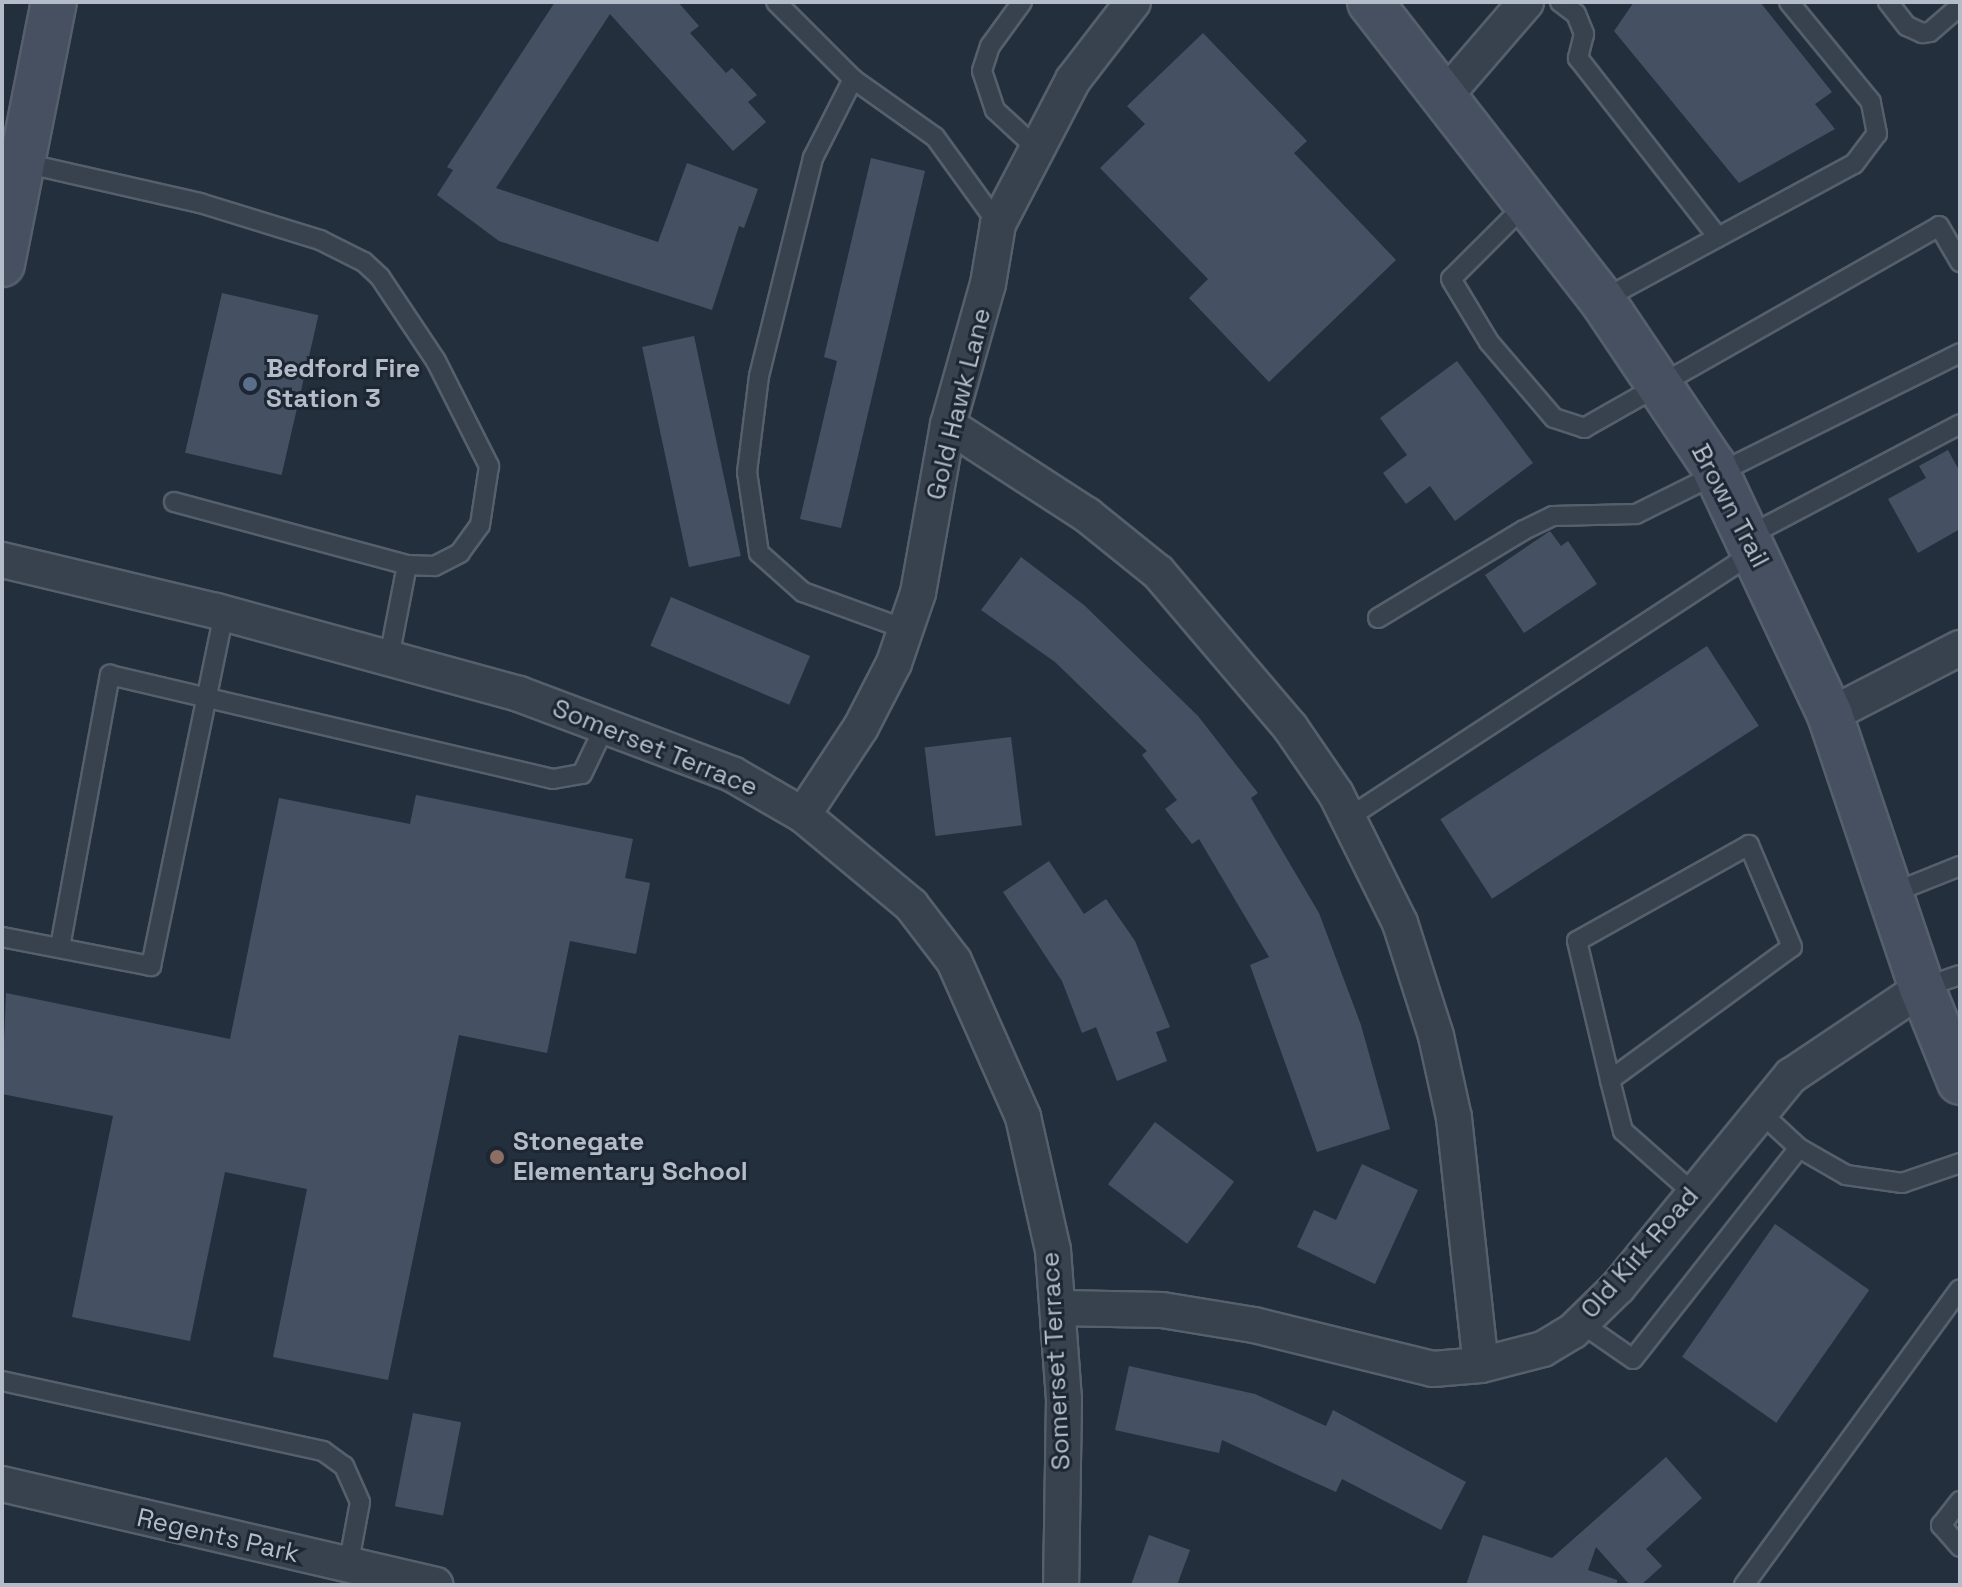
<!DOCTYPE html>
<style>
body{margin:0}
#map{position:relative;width:1962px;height:1587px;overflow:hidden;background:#242f3e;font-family:"Space Grotesk",sans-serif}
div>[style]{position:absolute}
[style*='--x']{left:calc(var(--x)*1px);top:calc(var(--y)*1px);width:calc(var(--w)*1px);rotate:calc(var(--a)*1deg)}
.building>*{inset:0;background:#455162;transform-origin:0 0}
.roads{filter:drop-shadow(2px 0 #565f6c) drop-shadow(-2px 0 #565f6c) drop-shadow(0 2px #565f6c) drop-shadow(0 -2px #565f6c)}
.lane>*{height:18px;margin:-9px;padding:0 9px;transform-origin:9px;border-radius:9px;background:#38414e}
.street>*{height:34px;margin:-17px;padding:0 17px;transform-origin:17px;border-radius:17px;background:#38414e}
.secondary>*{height:44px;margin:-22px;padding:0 22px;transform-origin:22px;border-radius:22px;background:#465061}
.dots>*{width:22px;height:22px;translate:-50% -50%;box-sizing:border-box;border:4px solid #1d2633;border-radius:50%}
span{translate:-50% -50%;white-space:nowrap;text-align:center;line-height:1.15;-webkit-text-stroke:6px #1d2633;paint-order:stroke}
.poi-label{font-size:26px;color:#b4bcc9;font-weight:700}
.left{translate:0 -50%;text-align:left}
.street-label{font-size:26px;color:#b4bcc9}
.frame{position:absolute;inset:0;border:4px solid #b4bcc9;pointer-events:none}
</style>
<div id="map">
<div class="building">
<i style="clip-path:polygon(555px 2px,678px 2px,699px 26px,690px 33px,726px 73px,732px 68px,757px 95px,748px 102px,766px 122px,733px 151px,610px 14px,496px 188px,658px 242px,687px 163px,758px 189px,744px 228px,739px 226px,712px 310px,499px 241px,437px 195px,453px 170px,447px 167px)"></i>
<i style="clip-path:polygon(1634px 2px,1760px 2px,1832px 92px,1815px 104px,1835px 129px,1739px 183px,1614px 31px)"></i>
<i style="clip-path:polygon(1203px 33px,1307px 141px,1294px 153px,1396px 260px,1269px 382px,1189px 298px,1208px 279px,1100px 168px,1145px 124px,1127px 106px)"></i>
<i style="clip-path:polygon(871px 158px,925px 171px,841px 528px,800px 519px,837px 361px,824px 357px)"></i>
<i style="left:222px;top:293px;width:99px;height:164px;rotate:13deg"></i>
<i style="left:694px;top:336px;width:225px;height:53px;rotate:78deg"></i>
<i style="clip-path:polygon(1457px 361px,1533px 463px,1455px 521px,1430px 486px,1406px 504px,1383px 473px,1407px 455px,1380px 418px)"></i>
<i style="clip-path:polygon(1948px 450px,1960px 472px,1960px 529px,1918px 553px,1888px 499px,1926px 478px,1919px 466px)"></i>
<i style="clip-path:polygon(1550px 531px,1561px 546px,1568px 541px,1597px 584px,1524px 633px,1485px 575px)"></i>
<i style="clip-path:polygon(1021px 557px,1084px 605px,1198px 716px,1258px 793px,1251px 798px,1319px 913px,1361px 1025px,1390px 1129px,1317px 1152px,1250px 965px,1269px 957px,1199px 839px,1192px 844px,1165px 809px,1177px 800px,1142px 755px,1147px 751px,1055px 662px,981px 610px)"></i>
<i style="left:671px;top:597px;width:151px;height:53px;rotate:23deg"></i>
<i style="left:1707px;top:646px;width:95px;height:318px;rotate:57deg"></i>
<i style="left:1011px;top:737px;width:89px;height:87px;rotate:83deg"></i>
<i style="clip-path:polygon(416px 795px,633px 839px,625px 878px,650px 883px,636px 954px,570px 941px,547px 1053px,459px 1035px,388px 1380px,273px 1357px,307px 1189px,225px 1172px,190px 1341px,72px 1317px,113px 1116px,2px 1094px,6px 993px,230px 1039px,279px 798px,410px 824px)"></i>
<i style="clip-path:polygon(1049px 861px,1084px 914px,1106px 899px,1135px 941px,1170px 1027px,1156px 1032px,1167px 1061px,1117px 1081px,1096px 1027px,1082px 1033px,1062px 981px,1003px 892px)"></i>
<i style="left:1155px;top:1122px;width:99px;height:78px;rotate:37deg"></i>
<i style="clip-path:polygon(1362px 1164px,1418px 1190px,1375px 1284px,1297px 1247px,1314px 1210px,1336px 1220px)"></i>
<i style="left:1775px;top:1224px;width:115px;height:162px;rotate:35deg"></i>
<i style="clip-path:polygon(1129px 1366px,1255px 1394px,1326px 1426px,1333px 1410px,1466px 1482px,1441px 1530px,1342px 1479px,1336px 1492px,1222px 1440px,1219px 1453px,1115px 1430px)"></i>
<i style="left:413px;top:1413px;width:49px;height:95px;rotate:11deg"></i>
<i style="clip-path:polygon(1666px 1457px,1702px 1498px,1646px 1549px,1662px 1566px,1641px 1585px,1630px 1585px,1596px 1547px,1588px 1570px,1617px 1580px,1617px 1585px,1466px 1585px,1483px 1535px,1552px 1558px)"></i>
<i style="clip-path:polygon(1149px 1535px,1190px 1550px,1177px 1585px,1131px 1585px)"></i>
</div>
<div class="roads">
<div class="lane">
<i style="--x:776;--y:2;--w:109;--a:45"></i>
<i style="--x:853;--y:79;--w:100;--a:35.3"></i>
<i style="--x:935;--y:137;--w:107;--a:54.1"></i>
<i style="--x:1022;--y:2;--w:54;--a:126"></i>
<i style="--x:990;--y:46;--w:26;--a:108"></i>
<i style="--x:982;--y:71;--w:41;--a:71.6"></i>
<i style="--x:995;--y:110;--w:54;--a:42.8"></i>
<i style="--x:1560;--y:2;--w:20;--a:37"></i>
<i style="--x:1576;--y:14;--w:22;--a:68"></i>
<i style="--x:1584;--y:34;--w:25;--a:104"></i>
<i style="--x:1578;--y:58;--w:227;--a:52"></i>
<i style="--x:1888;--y:2;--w:31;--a:52"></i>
<i style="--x:1907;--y:26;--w:17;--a:25"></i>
<i style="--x:1922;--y:33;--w:8;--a:-7"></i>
<i style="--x:1930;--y:32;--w:40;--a:-41"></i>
<i style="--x:853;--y:79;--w:89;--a:116.9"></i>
<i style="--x:813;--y:158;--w:225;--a:103.9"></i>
<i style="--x:759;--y:376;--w:97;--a:97.1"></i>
<i style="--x:747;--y:472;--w:82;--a:81.6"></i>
<i style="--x:759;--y:553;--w:59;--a:41.6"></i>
<i style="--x:803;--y:592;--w:109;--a:19.9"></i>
<i style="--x:24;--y:163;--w:180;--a:12.8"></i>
<i style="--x:200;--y:203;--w:126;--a:17.1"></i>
<i style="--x:320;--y:240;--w:49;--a:26.6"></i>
<i style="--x:364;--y:262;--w:22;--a:43"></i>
<i style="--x:380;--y:277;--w:101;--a:56.3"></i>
<i style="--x:436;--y:361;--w:118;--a:63.2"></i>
<i style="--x:489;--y:466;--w:60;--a:98.7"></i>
<i style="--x:480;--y:525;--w:34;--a:126"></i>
<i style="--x:460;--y:553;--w:29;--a:153"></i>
<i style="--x:434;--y:566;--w:27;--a:-178"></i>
<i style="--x:407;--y:565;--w:95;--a:101"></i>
<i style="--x:1527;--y:203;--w:107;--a:135"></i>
<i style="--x:1451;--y:279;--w:74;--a:58.9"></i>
<i style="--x:1489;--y:342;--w:100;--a:49.5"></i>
<i style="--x:1554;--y:418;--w:32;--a:18"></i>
<i style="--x:1584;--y:428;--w:408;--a:-29.6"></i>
<i style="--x:1939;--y:226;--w:42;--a:59.7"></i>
<i style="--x:1602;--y:300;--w:286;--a:-28.4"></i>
<i style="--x:1854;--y:164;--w:38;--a:-53"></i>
<i style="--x:1877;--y:134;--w:33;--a:-101"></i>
<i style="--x:1871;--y:102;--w:129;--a:-129.4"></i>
<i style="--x:174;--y:502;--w:241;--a:15.1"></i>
<i style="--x:1748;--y:536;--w:240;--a:-27.8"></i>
<i style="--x:1378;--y:618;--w:170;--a:-31.1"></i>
<i style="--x:1524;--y:530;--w:32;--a:-26"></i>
<i style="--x:1553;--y:516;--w:83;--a:-1.4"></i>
<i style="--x:1636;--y:514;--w:362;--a:-26.4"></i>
<i style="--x:1348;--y:818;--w:484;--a:-33.2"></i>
<i style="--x:1890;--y:894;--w:75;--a:-21.8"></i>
<i style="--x:2;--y:937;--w:152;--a:11"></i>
<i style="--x:151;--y:966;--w:360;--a:-78.3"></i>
<i style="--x:60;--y:947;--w:277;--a:-79.6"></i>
<i style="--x:110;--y:675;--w:455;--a:13.2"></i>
<i style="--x:553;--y:779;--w:29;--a:-10"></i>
<i style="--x:582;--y:774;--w:53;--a:-64.4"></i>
<i style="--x:1922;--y:988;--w:40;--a:-18.9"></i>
<i style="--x:1610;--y:1080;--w:225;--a:-36.2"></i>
<i style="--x:1792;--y:947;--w:111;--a:-112.9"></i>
<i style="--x:1749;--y:845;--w:197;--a:150.8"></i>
<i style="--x:1577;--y:941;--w:143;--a:76.6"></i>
<i style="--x:1610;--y:1080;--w:53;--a:75.7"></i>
<i style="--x:1623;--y:1131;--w:94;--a:41.5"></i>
<i style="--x:1799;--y:1148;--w:54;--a:29.9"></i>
<i style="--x:1846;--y:1175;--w:57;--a:8.1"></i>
<i style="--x:1902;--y:1183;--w:61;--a:-19"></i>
<i style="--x:1581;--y:1323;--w:63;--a:34.7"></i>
<i style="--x:1633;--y:1359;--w:268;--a:-51.8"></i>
<i style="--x:1799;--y:1148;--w:54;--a:-137.2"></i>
<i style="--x:2;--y:1381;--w:329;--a:12.3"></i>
<i style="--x:323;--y:1451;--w:26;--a:36"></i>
<i style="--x:344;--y:1466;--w:39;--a:66"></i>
<i style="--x:360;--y:1502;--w:66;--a:100.5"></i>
<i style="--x:1960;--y:1501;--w:31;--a:128"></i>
<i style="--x:1941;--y:1525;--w:29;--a:49"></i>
<i style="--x:1744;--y:1585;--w:366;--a:-53.9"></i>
</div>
<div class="street">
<i style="--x:1445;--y:96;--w:124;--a:-49.2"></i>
<i style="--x:948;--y:425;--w:166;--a:32.9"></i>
<i style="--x:1087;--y:515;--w:91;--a:38.8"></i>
<i style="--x:1158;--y:572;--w:204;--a:49.6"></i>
<i style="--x:1290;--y:727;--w:81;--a:55.5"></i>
<i style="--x:1336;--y:794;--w:144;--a:63.6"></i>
<i style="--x:1400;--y:923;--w:119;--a:72.3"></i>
<i style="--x:1436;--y:1036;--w:84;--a:77.6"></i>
<i style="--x:1454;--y:1118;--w:248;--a:83.8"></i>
<i style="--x:2;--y:560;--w:220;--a:13.4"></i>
<i style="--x:216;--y:611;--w:314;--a:15.3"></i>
<i style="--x:519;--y:694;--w:228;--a:20.6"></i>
<i style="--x:732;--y:774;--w:82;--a:30"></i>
<i style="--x:803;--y:815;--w:141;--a:39.8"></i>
<i style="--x:911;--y:905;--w:71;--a:52.5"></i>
<i style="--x:954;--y:961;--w:171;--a:66.1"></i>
<i style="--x:1023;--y:1117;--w:136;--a:77.3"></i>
<i style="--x:1053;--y:1250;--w:149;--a:85.8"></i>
<i style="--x:1064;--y:1399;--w:186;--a:90.9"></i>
<i style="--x:1830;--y:715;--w:146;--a:-27.3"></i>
<i style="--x:803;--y:815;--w:105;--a:-56.6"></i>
<i style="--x:861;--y:727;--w:72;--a:-62.7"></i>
<i style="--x:894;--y:663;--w:74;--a:-71.1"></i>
<i style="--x:918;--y:593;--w:171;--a:-79.9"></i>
<i style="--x:948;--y:425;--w:147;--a:-74.2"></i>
<i style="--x:988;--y:284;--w:61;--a:-80.5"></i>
<i style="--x:998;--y:224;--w:162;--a:-62.5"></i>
<i style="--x:1073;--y:80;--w:98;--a:-52.4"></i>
<i style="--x:1059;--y:1308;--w:103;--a:1.1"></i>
<i style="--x:1162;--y:1310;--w:93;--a:9.3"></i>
<i style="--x:1254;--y:1325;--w:184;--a:13.8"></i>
<i style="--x:1433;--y:1369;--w:48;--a:-4.8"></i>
<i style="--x:1481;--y:1365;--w:64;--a:-14.5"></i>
<i style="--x:1543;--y:1349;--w:35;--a:-31"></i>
<i style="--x:1573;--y:1331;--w:63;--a:-44.4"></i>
<i style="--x:1618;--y:1287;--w:273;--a:-50.7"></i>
<i style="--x:1791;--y:1076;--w:158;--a:-33.9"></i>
<i style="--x:2;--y:1484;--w:445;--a:13.1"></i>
</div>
<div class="secondary">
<i style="--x:1370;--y:2;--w:378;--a:52.1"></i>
<i style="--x:1602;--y:300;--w:199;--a:56.1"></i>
<i style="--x:1713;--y:465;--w:276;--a:64.9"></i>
<i style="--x:1830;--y:715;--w:288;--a:71.4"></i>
<i style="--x:1922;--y:988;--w:101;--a:68"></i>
<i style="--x:2;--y:264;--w:267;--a:-78.8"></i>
</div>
</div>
<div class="dots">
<i style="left:250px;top:384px;background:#5c6f8a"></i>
<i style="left:497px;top:1157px;background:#8d6e63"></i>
</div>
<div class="poi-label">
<span class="left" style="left:266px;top:384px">Bedford Fire<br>Station 3</span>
<span class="left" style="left:513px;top:1157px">Stonegate<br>Elementary School</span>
</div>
<div class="street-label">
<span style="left:959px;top:404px;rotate:-76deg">Gold Hawk Lane</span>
<span style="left:1730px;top:506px;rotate:62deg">Brown Trail</span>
<span style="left:655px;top:748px;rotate:22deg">Somerset Terrace</span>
<span style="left:1640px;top:1253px;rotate:-49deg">Old Kirk Road</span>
<span style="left:1056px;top:1361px;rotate:-93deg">Somerset Terrace</span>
<span style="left:218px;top:1536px;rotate:13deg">Regents Park</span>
</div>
<div class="frame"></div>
</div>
